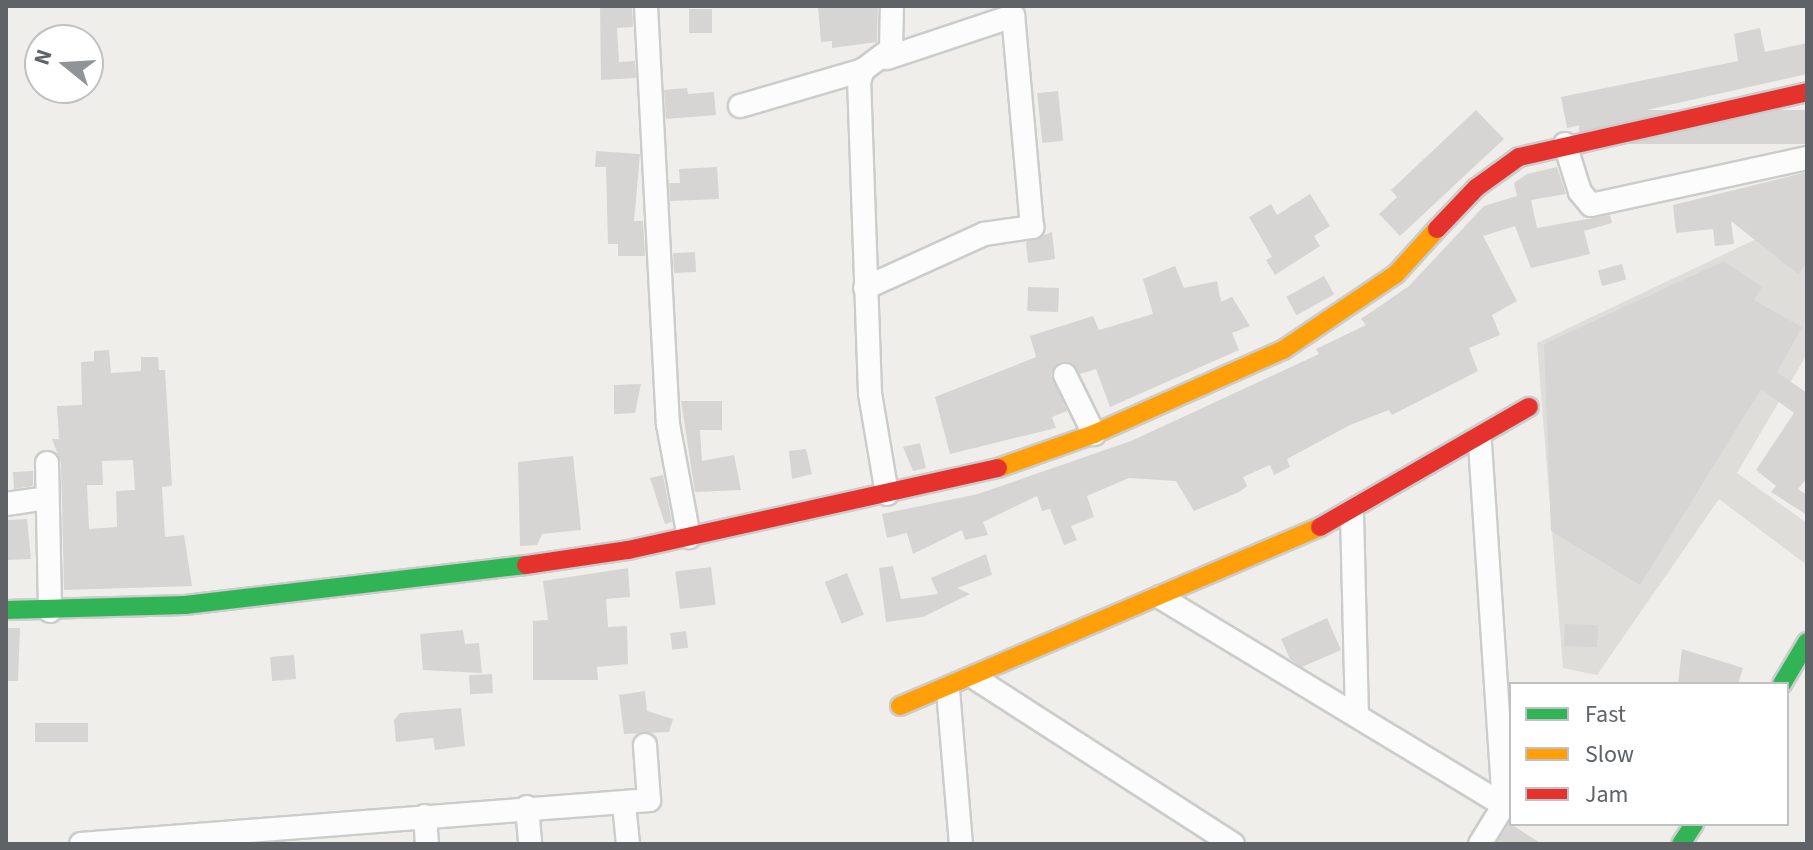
<!DOCTYPE html>
<style>
body{margin:0}
#map{position:relative;width:1813px;height:850px;overflow:hidden;background:#efeeea;font-family:"Source Sans 3",sans-serif}
div>[style]{position:absolute}
[style*='--x']{left:calc(var(--x)*1px);top:calc(var(--y)*1px);width:calc(var(--w)*1px);rotate:calc(var(--a)*1deg)}
.industrial>*{inset:0;background:#dfddda}
.building>*{inset:0;background:#d6d5d3;transform-origin:0 0}
.roads{filter:drop-shadow(2px 0 #cbcccc) drop-shadow(-2px 0 #cbcccc) drop-shadow(0 2px #cbcccc) drop-shadow(0 -2px #cbcccc)}
.street>*{height:22px;margin:-11px;padding:0 11px;transform-origin:11px;border-radius:11px;background:#fdfcfc}
.fast>*{height:18px;margin:-9px;padding:0 9px;transform-origin:9px;border-radius:9px;background:#30b455}
.slow>*{height:18px;margin:-9px;padding:0 9px;transform-origin:9px;border-radius:9px;background:#ff9f0a}
.jam>*{height:18px;margin:-9px;padding:0 9px;transform-origin:9px;border-radius:9px;background:#e5322d}
span{translate:-50% -50%;white-space:nowrap;text-align:center;line-height:1.15;-webkit-text-stroke:8px #fff;paint-order:stroke}
.frame{position:absolute;inset:0;border:8px solid #5f6368;pointer-events:none}
.legend{position:absolute;left:1509px;top:682px;width:280px;height:144px;box-sizing:border-box;background:#fff;border:2px solid #bfc1c3;margin:0;padding:10px 14px;list-style:none;font-size:24px;color:#5f6368}
.legend li{display:flex;align-items:center;gap:16px;height:40px}
.legend b{width:40px;border:2px solid #bfc1c3}
.north{position:absolute;left:24px;top:24px;width:80px;height:80px;box-sizing:border-box;background:#fff;border:2px solid #bfc1c3;border-radius:50%;rotate:288deg;font-size:22px;font-weight:700;line-height:32px;text-align:center;color:#5f6368}
.north::after{content:'';display:block;margin:auto;width:28px;height:36px;background:#919496;clip-path:polygon(50% 0,100% 100%,50% 72%,0 100%)}
</style>
<div id="map">
<div class="industrial">
<i style="clip-path:polygon(1807px 215px,1807px 354px,1737px 473px,1807px 523px,1807px 565px,1719px 499px,1597px 675px,1563px 668px,1537px 343px)"></i>
</div>
<div class="building">
<i style="clip-path:polygon(600px 6px,632px 6px,633px 27px,617px 28px,619px 62px,635px 61px,636px 78px,601px 80px)"></i>
<i style="clip-path:polygon(818px 6px,878px 6px,877px 42px,832px 48px,832px 41px,821px 42px)"></i>
<i style="left:689px;top:9px;width:23px;height:24px"></i>
<i style="clip-path:polygon(1760px 28px,1765px 52px,1807px 43px,1807px 74px,1567px 128px,1561px 97px,1738px 61px,1734px 34px)"></i>
<i style="clip-path:polygon(687px 88px,688px 94px,714px 92px,716px 115px,666px 119px,664px 90px)"></i>
<i style="left:1058px;top:91px;width:50px;height:21px;rotate:84deg"></i>
<i style="clip-path:polygon(1476px 110px,1504px 139px,1400px 236px,1379px 214px,1397px 197px,1391px 190px)"></i>
<i style="left:1807px;top:110px;width:34px;height:228px;rotate:90deg"></i>
<i style="clip-path:polygon(596px 151px,640px 154px,634px 221px,643px 221px,645px 256px,618px 256px,618px 244px,608px 244px,606px 167px,595px 167px)"></i>
<i style="clip-path:polygon(717px 167px,719px 199px,670px 201px,669px 183px,680px 183px,679px 169px)"></i>
<i style="clip-path:polygon(1557px 167px,1566px 194px,1531px 200px,1537px 228px,1610px 215px,1612px 223px,1584px 231px,1590px 254px,1531px 268px,1515px 226px,1483px 236px,1517px 301px,1492px 315px,1500px 335px,1469px 348px,1478px 371px,1392px 415px,1389px 410px,1350px 425px,1287px 459px,1290px 467px,1274px 475px,1270px 465px,1243px 477px,1247px 486px,1239px 492px,1194px 511px,1176px 481px,1129px 478px,1087px 496px,1094px 517px,1071px 526px,1077px 540px,1064px 545px,1050px 509px,1042px 511px,1037px 496px,983px 522px,988px 535px,965px 540px,962px 530px,913px 554px,907px 533px,887px 538px,882px 514px,978px 494px,1131px 441px,1319px 354px,1316px 349px,1366px 325px,1361px 319px,1409px 286px,1484px 206px,1517px 196px,1514px 183px,1527px 174px)"></i>
<i style="clip-path:polygon(1807px 172px,1807px 262px,1798px 274px,1731px 221px,1734px 244px,1715px 246px,1713px 229px,1676px 233px,1673px 205px)"></i>
<i style="clip-path:polygon(1310px 194px,1330px 226px,1314px 236px,1320px 246px,1275px 275px,1266px 260px,1272px 257px,1249px 217px,1271px 204px,1277px 215px)"></i>
<i style="clip-path:polygon(1052px 232px,1055px 259px,1028px 263px,1026px 242px)"></i>
<i style="left:695px;top:252px;width:20px;height:22px;rotate:87deg"></i>
<i style="clip-path:polygon(1724px 261px,1762px 287px,1754px 300px,1802px 327px,1777px 372px,1807px 393px,1807px 478px,1798px 489px,1807px 495px,1807px 515px,1771px 492px,1776px 486px,1756px 470px,1794px 413px,1761px 389px,1640px 585px,1551px 531px,1544px 344px)"></i>
<i style="left:1622px;top:264px;width:16px;height:25px;rotate:75deg"></i>
<i style="clip-path:polygon(1175px 266px,1184px 288px,1217px 281px,1221px 302px,1232px 297px,1250px 326px,1232px 333px,1239px 350px,1110px 407px,1096px 369px,1080px 374px,1072px 363px,1060px 362px,1051px 375px,1067px 411px,1052px 417px,1056px 428px,950px 454px,935px 397px,1036px 357px,1030px 336px,1093px 316px,1099px 330px,1153px 314px,1143px 279px)"></i>
<i style="left:1324px;top:276px;width:21px;height:43px;rotate:61deg"></i>
<i style="left:1028px;top:287px;width:31px;height:24px;rotate:2deg"></i>
<i style="clip-path:polygon(evenodd,109px 350px,111px 373px,141px 371px,141px 357px,158px 357px,159px 370px,165px 370px,172px 486px,162px 487px,165px 537px,184px 535px,192px 586px,64px 590px,61px 463px,52px 439px,59px 439px,57px 406px,82px 405px,81px 362px,94px 361px,94px 351px,109px 350px,133px 460px,135px 490px,116px 491px,117px 527px,89px 529px,87px 485px,103px 485px,102px 461px,133px 460px)"></i>
<i style="clip-path:polygon(641px 384px,635px 413px,614px 414px,614px 385px)"></i>
<i style="clip-path:polygon(681px 401px,722px 401px,722px 430px,700px 430px,702px 461px,734px 455px,741px 490px,695px 492px)"></i>
<i style="clip-path:polygon(920px 443px,926px 468px,913px 471px,903px 447px)"></i>
<i style="clip-path:polygon(806px 449px,812px 474px,792px 479px,789px 451px)"></i>
<i style="clip-path:polygon(573px 456px,581px 530px,542px 534px,537px 545px,520px 546px,518px 462px)"></i>
<i style="clip-path:polygon(33px 471px,33px 486px,14px 489px,13px 472px)"></i>
<i style="clip-path:polygon(663px 475px,672px 522px,665px 524px,650px 478px)"></i>
<i style="clip-path:polygon(27px 519px,31px 559px,6px 560px,6px 520px)"></i>
<i style="clip-path:polygon(986px 554px,992px 575px,957px 588px,970px 594px,923px 617px,886px 622px,879px 568px,893px 566px,901px 599px,938px 594px,931px 578px)"></i>
<i style="left:711px;top:567px;width:38px;height:36px;rotate:83deg"></i>
<i style="clip-path:polygon(628px 568px,630px 597px,606px 599px,608px 627px,627px 626px,628px 664px,597px 667px,598px 680px,533px 680px,533px 621px,548px 620px,543px 581px)"></i>
<i style="left:847px;top:573px;width:45px;height:24px;rotate:68deg"></i>
<i style="clip-path:polygon(1327px 618px,1341px 650px,1302px 667px,1290px 659px,1281px 639px)"></i>
<i style="left:1565px;top:624px;width:33px;height:22px;rotate:2deg"></i>
<i style="clip-path:polygon(6px 628px,20px 628px,18px 681px,6px 681px)"></i>
<i style="clip-path:polygon(463px 630px,465px 644px,479px 643px,482px 673px,423px 670px,420px 634px)"></i>
<i style="left:686px;top:631px;width:17px;height:16px;rotate:83deg"></i>
<i style="clip-path:polygon(1682px 649px,1743px 668px,1738px 684px,1678px 684px)"></i>
<i style="left:294px;top:655px;width:24px;height:24px;rotate:85deg"></i>
<i style="left:492px;top:674px;width:19px;height:23px;rotate:87deg"></i>
<i style="clip-path:polygon(645px 691px,647px 711px,673px 719px,669px 732px,624px 734px,619px 695px)"></i>
<i style="clip-path:polygon(461px 708px,465px 746px,435px 750px,433px 738px,396px 742px,394px 720px,400px 713px)"></i>
<i style="left:35px;top:723px;width:53px;height:19px"></i>
<i style="clip-path:polygon(1509px 823px,1511px 824px,1542px 844px,1496px 844px)"></i>
</div>
<div class="roads">
<div class="street">
<i style="--x:646;--y:6;--w:419;--a:87"></i>
<i style="--x:668;--y:424;--w:115;--a:79.5"></i>
<i style="--x:740;--y:106;--w:128;--a:-16.3"></i>
<i style="--x:1565;--y:144;--w:50;--a:72.6"></i>
<i style="--x:1580;--y:192;--w:17;--a:50"></i>
<i style="--x:1591;--y:205;--w:221;--a:-12.3"></i>
<i style="--x:865;--y:288;--w:131;--a:-24.4"></i>
<i style="--x:984;--y:234;--w:49;--a:-8.3"></i>
<i style="--x:1032;--y:227;--w:212;--a:-95.1"></i>
<i style="--x:1013;--y:16;--w:133;--a:161.6"></i>
<i style="--x:1065;--y:375;--w:66;--a:63.8"></i>
<i style="--x:47;--y:463;--w:148;--a:88.8"></i>
<i style="--x:887;--y:494;--w:102;--a:-99.6"></i>
<i style="--x:870;--y:393;--w:311;--a:-92"></i>
<i style="--x:859;--y:82;--w:13;--a:-72"></i>
<i style="--x:863;--y:70;--w:35;--a:-37"></i>
<i style="--x:891;--y:49;--w:43;--a:-88.7"></i>
<i style="--x:6;--y:504;--w:41;--a:-8.3"></i>
<i style="--x:1352;--y:513;--w:203;--a:88.6"></i>
<i style="--x:1160;--y:597;--w:402;--a:31.2"></i>
<i style="--x:975;--y:678;--w:307;--a:32.8"></i>
<i style="--x:948;--y:690;--w:155;--a:85.2"></i>
<i style="--x:624;--y:804;--w:40;--a:84.3"></i>
<i style="--x:527;--y:807;--w:37;--a:85"></i>
<i style="--x:425;--y:816;--w:28;--a:86"></i>
<i style="--x:81;--y:844;--w:570;--a:-4.43"></i>
<i style="--x:649;--y:800;--w:55;--a:-94.2"></i>
<i style="--x:1480;--y:844;--w:46;--a:-58.4"></i>
<i style="--x:1504;--y:805;--w:365;--a:-93.8"></i>
</div>
<div class="fast">
<i style="--x:6;--y:610;--w:179;--a:-1.6"></i>
<i style="--x:185;--y:605;--w:343;--a:-6.7"></i>
<i style="--x:1782;--y:684;--w:49;--a:-59.2"></i>
<i style="--x:1681;--y:844;--w:24;--a:-57"></i>
</div>
<div class="slow">
<i style="--x:998;--y:468;--w:102;--a:-19.5"></i>
<i style="--x:1094;--y:434;--w:207;--a:-24"></i>
<i style="--x:1283;--y:350;--w:136;--a:-33.9"></i>
<i style="--x:1396;--y:274;--w:61;--a:-47.7"></i>
<i style="--x:900;--y:706;--w:457;--a:-23.1"></i>
</div>
<div class="jam">
<i style="--x:1437;--y:229;--w:57;--a:-46.4"></i>
<i style="--x:1476;--y:188;--w:53;--a:-35.8"></i>
<i style="--x:1519;--y:157;--w:295;--a:-12.7"></i>
<i style="--x:1320;--y:527;--w:241;--a:-29.9"></i>
<i style="--x:526;--y:565;--w:103;--a:-8.4"></i>
<i style="--x:628;--y:550;--w:379;--a:-12.5"></i>
</div>
</div>
<div class="frame"></div>
<ul class="legend">
<li><b style="height:10px;background:#30b455"></b>Fast</li>
<li><b style="height:10px;background:#ff9f0a"></b>Slow</li>
<li><b style="height:10px;background:#e5322d"></b>Jam</li>
</ul>
<div class="north">N</div>
</div>
